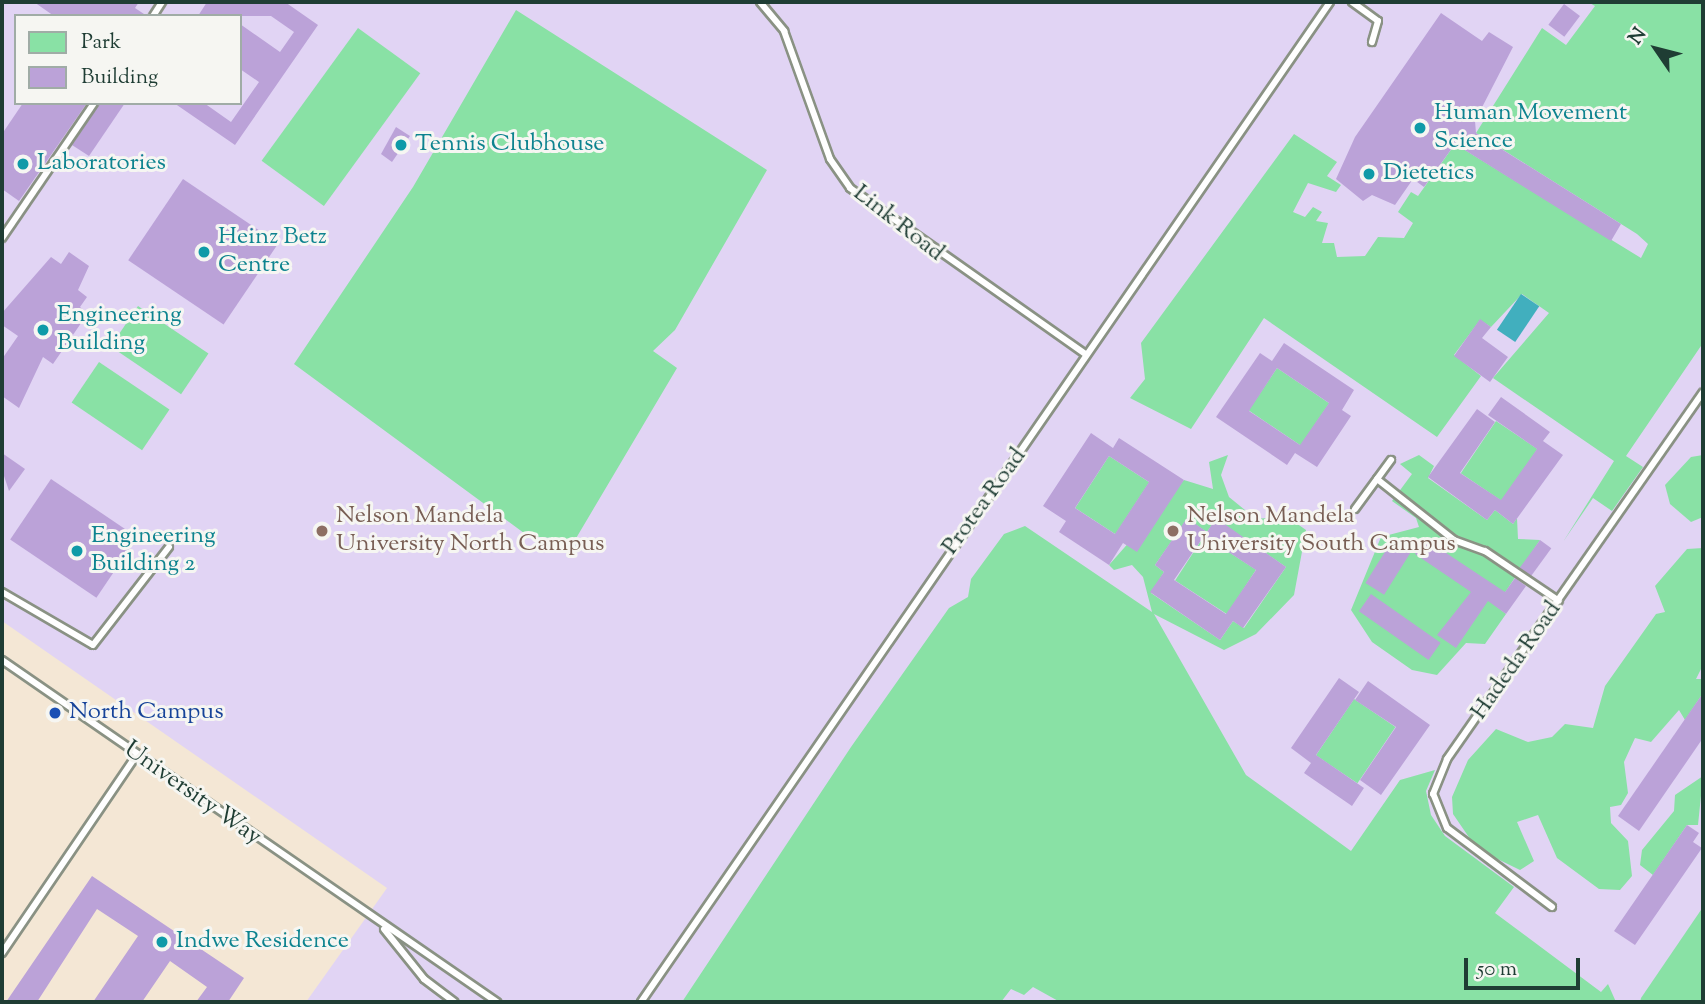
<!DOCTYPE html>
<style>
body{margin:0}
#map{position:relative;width:1705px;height:1004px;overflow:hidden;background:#f4e7d5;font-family:"Sorts Mill Goudy",serif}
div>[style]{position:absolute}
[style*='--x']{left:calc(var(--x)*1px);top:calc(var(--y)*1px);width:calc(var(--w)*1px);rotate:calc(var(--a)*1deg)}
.built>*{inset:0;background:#e1d4f4}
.green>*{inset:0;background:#89e1a5;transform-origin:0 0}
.water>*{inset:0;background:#41afbe;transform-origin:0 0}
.building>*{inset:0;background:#bba2d8;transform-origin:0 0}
.roads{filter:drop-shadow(2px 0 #8a9284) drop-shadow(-2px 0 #8a9284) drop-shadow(0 2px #8a9284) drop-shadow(0 -2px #8a9284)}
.service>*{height:6px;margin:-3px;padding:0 3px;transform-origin:3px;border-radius:3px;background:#fff}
.dots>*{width:19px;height:19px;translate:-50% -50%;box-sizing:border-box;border:4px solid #f6f6f2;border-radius:50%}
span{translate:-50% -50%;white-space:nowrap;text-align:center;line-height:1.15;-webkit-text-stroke:6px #f6f6f2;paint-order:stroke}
.culture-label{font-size:24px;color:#0d838f}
.left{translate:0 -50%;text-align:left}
.street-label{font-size:24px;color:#1f3d34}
.education-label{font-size:24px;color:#785e54}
.transit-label{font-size:24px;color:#164399}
.frame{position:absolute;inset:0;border:4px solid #1f3d34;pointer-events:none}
.legend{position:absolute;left:14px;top:14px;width:228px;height:91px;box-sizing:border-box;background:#f6f6f2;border:2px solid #a0aca6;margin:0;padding:9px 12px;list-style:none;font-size:21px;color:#1f3d34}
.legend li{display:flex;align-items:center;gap:14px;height:35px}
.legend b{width:35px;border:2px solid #a0aca6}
.north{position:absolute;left:1621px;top:14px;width:70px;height:70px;-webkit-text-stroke:5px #f6f6f2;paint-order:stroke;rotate:305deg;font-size:19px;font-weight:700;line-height:28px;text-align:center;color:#1f3d34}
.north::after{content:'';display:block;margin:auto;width:24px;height:32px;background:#1f3d34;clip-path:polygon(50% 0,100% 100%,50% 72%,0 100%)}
.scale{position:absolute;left:1464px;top:958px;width:116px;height:32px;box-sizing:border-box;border:4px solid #1f3d34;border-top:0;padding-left:9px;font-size:21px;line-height:24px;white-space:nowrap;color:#1f3d34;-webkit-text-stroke:5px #f6f6f2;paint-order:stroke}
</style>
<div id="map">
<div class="built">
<i style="clip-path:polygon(evenodd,2px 2px,1703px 2px,1703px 1002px,306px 1002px,387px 888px,2px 621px,2px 2px,16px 16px,240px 16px,240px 103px,16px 103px,16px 16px)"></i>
</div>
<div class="green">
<i style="clip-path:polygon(1588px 2px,1703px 2px,1703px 343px,1626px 456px,1643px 467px,1612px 511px,1593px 498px,1563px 542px,1614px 461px,1493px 378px,1549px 313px,1522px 294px,1491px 327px,1480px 320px,1454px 355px,1481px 376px,1437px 437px,1264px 318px,1191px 429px,1130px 398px,1145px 379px,1141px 343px,1294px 134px,1337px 162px,1327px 176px,1341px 185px,1336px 192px,1308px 183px,1293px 212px,1305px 217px,1313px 207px,1322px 212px,1316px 221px,1328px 223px,1322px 243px,1334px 243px,1337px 257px,1365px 256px,1378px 237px,1404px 238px,1413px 223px,1398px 212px,1411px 192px,1418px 196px,1455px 144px,1641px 258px,1648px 244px,1637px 234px,1476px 133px,1542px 28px,1566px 45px,1595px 6px)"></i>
<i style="clip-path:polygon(516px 10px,767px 170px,675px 330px,653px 351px,677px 368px,575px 540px,528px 536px,294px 364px,413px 187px)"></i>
<i style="left:358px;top:28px;width:77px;height:164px;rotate:36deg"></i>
<i style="left:138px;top:306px;width:85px;height:49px;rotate:34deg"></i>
<i style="left:99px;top:362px;width:85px;height:49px;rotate:34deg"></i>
<i style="left:1277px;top:368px;width:63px;height:51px;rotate:34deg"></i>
<i style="left:1496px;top:421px;width:50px;height:63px;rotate:34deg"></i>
<i style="clip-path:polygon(evenodd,1228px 455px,1221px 475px,1229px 497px,1256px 519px,1286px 516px,1306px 530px,1294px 595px,1256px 634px,1224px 650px,1154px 614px,1246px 775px,1351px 851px,1400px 780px,1435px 770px,1426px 791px,1431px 815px,1445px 836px,1514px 887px,1495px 913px,1601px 992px,1608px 984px,1616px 1002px,1060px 1002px,1033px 987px,1024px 995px,1011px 989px,1001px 1002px,682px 1002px,851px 747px,949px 608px,968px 597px,971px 579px,1004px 534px,1025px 526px,1152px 612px,1143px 577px,1132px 565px,1114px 570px,1109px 565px,1184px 480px,1213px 489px,1209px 462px,1228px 455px,1187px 519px,1207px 532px,1216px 519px,1286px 567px,1244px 628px,1233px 621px,1220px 640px,1151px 593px,1164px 572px,1155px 565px,1187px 519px)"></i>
<i style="clip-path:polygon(1419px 455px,1434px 466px,1428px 478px,1487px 520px,1495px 510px,1513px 524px,1517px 518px,1518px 539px,1540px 540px,1496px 606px,1506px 614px,1485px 644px,1466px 643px,1437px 675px,1412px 670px,1372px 642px,1351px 610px,1381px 537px,1419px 527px,1416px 518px,1392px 501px,1412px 474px,1400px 464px)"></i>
<i style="clip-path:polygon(1703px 455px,1703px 517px,1691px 522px,1670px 504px,1665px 485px,1691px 457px)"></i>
<i style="left:1109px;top:456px;width:48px;height:62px;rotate:33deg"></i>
<i style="left:1204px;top:536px;width:62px;height:53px;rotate:33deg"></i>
<i style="clip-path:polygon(1703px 548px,1703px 665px,1696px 679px,1703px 679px,1703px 693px,1685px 720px,1679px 710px,1651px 742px,1635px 738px,1624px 762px,1628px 793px,1621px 805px,1610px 807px,1611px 823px,1628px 841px,1632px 876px,1620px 890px,1599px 889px,1557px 858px,1538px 815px,1517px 822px,1534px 861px,1520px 870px,1477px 849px,1453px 814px,1452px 797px,1468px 760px,1496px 729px,1528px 742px,1552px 737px,1565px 724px,1593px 728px,1605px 686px,1656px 614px,1665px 612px,1655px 586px,1687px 549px)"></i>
<i style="left:1354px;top:699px;width:50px;height:68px;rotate:34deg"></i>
<i style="clip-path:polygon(1703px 776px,1698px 825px,1687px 825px,1653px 875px,1640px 865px,1642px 850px,1674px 811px,1675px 795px)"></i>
<i style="clip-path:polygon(1703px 907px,1703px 1002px,1640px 1002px,1641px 998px)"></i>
</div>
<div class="water">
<i style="left:1521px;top:294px;width:22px;height:43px;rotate:34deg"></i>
</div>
<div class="building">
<i style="clip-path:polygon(34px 2px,139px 2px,135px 8px,147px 16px,54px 16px)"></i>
<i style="clip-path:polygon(207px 2px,285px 2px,318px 25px,235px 145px,174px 103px,204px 103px,231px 122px,259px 82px,240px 69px,240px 24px,280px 52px,294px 32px,271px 16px,198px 16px)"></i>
<i style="left:1564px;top:4px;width:20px;height:26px;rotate:37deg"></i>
<i style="clip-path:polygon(1441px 13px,1482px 41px,1489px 32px,1513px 47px,1475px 121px,1476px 133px,1621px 224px,1611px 241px,1455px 144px,1424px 187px,1413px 179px,1395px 205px,1372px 195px,1363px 201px,1336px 179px,1355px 137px)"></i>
<i style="clip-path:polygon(23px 103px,87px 103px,19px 201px,2px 189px,2px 134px)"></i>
<i style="clip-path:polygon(100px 103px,125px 103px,89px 156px,72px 145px)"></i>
<i style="clip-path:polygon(396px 127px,410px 136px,392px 162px,381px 154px)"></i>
<i style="left:183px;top:179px;width:115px;height:98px;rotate:34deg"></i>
<i style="clip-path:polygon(69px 252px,89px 266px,78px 290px,87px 297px,80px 307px,88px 313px,53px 364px,43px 357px,19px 408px,2px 396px,2px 359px,18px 336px,2px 325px,2px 313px,51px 257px,61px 264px)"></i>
<i style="clip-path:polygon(1480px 319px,1491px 327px,1482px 338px,1508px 357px,1490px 382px,1454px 356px)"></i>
<i style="clip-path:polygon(evenodd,1284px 343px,1354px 390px,1342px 410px,1351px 416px,1317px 467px,1295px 453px,1287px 465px,1216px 417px,1260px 353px,1272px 361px,1284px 343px,1277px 368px,1329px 403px,1300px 445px,1249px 411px,1277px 368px)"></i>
<i style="clip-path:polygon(1501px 397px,1550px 432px,1543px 441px,1563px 455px,1513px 524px,1495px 510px,1487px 520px,1428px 477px,1477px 409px,1495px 422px,1460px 473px,1501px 500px,1537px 449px,1488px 415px)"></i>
<i style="clip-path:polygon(evenodd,1091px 433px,1113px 448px,1119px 438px,1184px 480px,1137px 552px,1123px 543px,1109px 565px,1059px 532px,1066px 521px,1043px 506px,1091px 433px,1109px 456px,1149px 482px,1115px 534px,1075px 508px,1109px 456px)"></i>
<i style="clip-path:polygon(2px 453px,25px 469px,9px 491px,2px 470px)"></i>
<i style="left:51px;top:479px;width:104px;height:73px;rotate:34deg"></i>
<i style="clip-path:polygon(evenodd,1187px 518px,1207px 532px,1216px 518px,1286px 567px,1243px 628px,1233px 621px,1220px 640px,1150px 592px,1164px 572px,1155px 565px,1187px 518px,1204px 536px,1256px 570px,1226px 614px,1174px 580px,1204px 536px)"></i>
<i style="left:1393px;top:539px;width:22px;height:52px;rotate:32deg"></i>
<i style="clip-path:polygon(1425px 539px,1505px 592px,1515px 578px,1526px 586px,1506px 614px,1488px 601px,1456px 648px,1437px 635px,1471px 592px,1415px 554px)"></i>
<i style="left:1540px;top:540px;width:14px;height:35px;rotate:36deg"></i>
<i style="left:1371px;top:594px;width:85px;height:21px;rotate:35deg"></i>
<i style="clip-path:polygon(1339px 678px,1359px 692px,1316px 755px,1364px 788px,1352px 806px,1304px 773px,1311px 763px,1291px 748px)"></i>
<i style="clip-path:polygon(1368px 681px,1430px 725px,1381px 795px,1360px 780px,1396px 727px,1355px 700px)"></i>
<i style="clip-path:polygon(1703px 693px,1703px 738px,1639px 831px,1618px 816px)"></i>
<i style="clip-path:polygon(1687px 825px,1699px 833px,1693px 842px,1702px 848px,1635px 945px,1614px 931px)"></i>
<i style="clip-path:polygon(92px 876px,244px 978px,228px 1002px,196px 1002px,207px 987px,170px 961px,142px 1002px,93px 1002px,138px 936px,97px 909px,37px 1002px,6px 1002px)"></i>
</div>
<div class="roads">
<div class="service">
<i style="--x:760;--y:2;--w:38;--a:50"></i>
<i style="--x:784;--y:31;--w:136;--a:70.2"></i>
<i style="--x:830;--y:159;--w:35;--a:55"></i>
<i style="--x:850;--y:188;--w:288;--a:35.2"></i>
<i style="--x:1352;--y:2;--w:32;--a:36"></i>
<i style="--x:1378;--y:21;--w:22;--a:106"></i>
<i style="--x:153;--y:16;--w:17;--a:-57"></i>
<i style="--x:2;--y:238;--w:163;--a:-55.7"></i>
<i style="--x:1377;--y:479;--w:98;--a:38.4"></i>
<i style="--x:1454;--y:540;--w:33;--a:20"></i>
<i style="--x:1485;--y:551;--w:89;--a:34"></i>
<i style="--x:1355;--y:509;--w:61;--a:-53.7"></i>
<i style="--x:2;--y:592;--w:105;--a:30.2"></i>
<i style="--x:93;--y:645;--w:124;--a:-52.2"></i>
<i style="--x:2;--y:660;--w:602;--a:34.64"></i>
<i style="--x:1552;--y:907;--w:131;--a:-143"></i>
<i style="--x:1447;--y:828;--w:37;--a:-112"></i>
<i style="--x:1433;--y:794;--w:38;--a:-68"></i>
<i style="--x:1447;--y:759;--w:447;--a:-55.1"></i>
<i style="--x:384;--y:929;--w:64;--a:51.3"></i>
<i style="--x:424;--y:979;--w:38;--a:37"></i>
<i style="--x:2;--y:953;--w:238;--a:-55.8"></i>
<i style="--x:641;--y:1002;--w:1214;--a:-55.43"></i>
</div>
</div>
<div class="dots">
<i style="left:1420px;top:128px;background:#0f9aa8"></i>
<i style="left:401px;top:145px;background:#0f9aa8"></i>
<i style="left:23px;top:164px;background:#0f9aa8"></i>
<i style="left:1369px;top:174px;background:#0f9aa8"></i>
<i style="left:204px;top:252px;background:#0f9aa8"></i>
<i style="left:43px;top:330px;background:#0f9aa8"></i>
<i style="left:322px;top:531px;background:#8d6e63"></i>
<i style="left:1173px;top:531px;background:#8d6e63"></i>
<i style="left:77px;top:551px;background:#0f9aa8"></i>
<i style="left:55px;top:713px;background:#1a4fb4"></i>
<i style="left:162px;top:942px;background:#0f9aa8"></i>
</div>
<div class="culture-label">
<span class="left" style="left:1434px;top:128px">Human Movement<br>Science</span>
<span class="left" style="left:415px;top:145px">Tennis Clubhouse</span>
<span class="left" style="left:37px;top:164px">Laboratories</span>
<span class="left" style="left:1383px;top:174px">Dietetics</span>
<span class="left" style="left:218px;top:252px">Heinz Betz<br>Centre</span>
<span class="left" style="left:57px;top:330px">Engineering<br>Building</span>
<span class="left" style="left:91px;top:551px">Engineering<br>Building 2</span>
<span class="left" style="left:176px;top:942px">Indwe Residence</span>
</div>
<div class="street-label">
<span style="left:898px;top:224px;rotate:38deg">Link Road</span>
<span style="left:985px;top:502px;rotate:-54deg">Protea Road</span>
<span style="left:1517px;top:661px;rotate:-55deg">Hadeda Road</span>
<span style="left:192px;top:794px;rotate:35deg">University Way</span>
</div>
<div class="education-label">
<span class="left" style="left:336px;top:531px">Nelson Mandela<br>University North Campus</span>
<span class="left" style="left:1187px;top:531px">Nelson Mandela<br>University South Campus</span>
</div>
<div class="transit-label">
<span class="left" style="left:69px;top:713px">North Campus</span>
</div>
<div class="frame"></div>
<ul class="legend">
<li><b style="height:19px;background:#89e1a5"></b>Park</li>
<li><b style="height:19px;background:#bba2d8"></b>Building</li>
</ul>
<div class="north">N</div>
<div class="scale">50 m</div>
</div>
